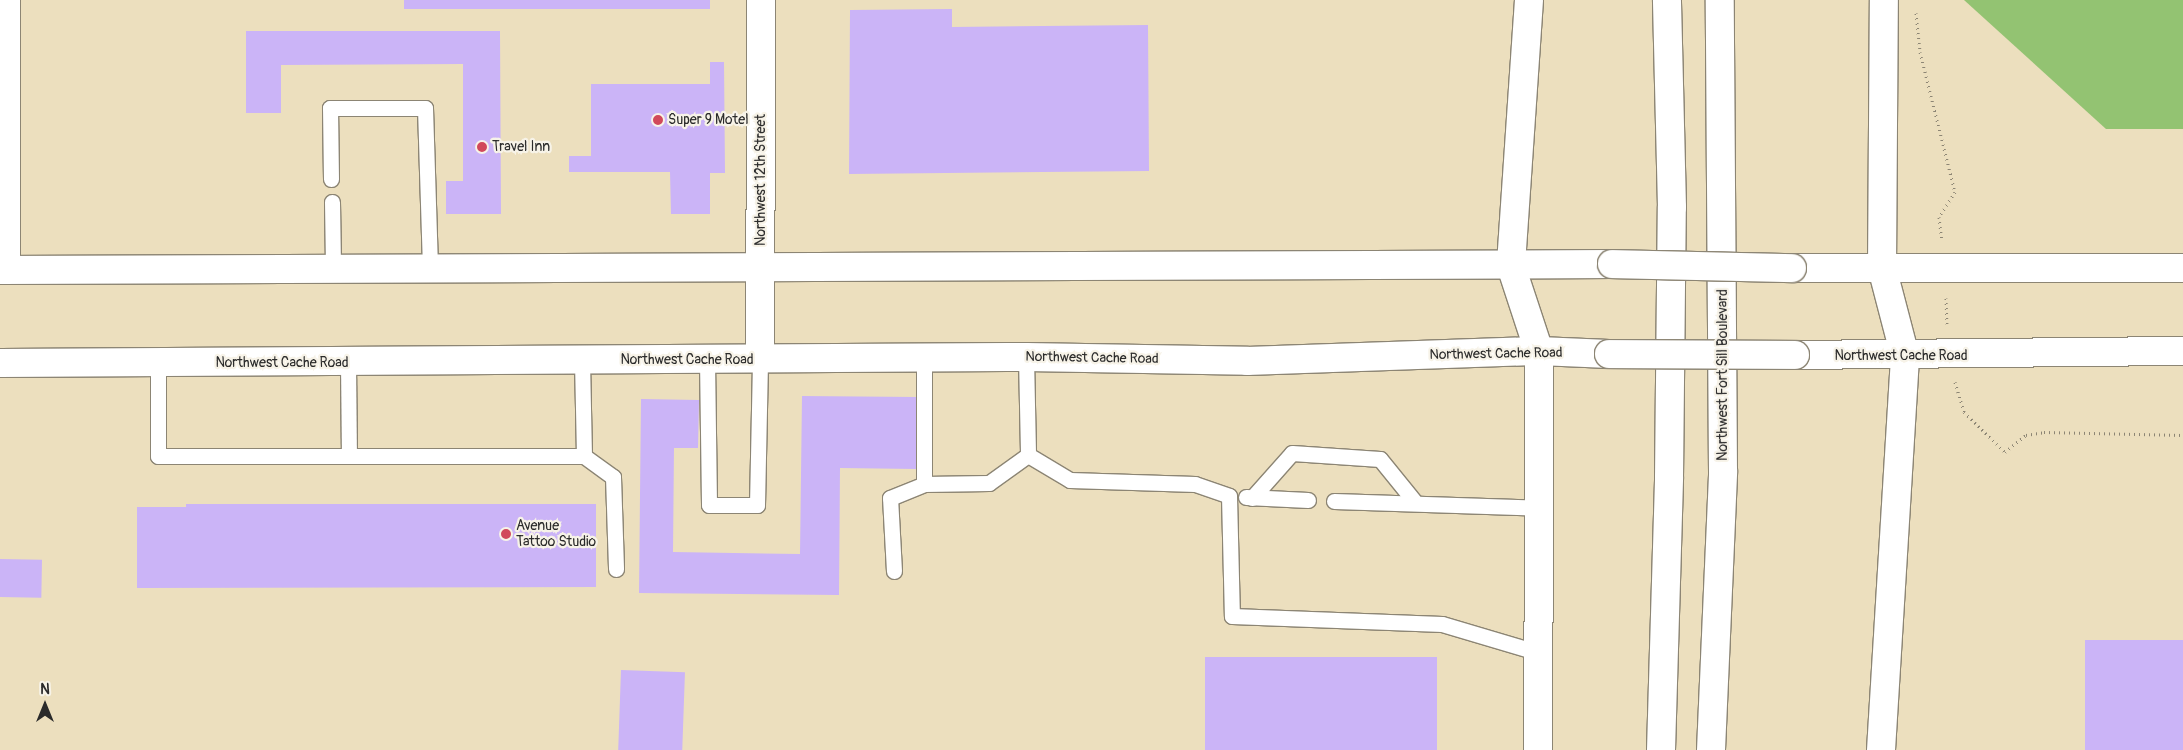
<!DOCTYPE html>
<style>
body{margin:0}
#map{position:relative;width:2183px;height:750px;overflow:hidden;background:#ecdfbe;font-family:Pangolin,sans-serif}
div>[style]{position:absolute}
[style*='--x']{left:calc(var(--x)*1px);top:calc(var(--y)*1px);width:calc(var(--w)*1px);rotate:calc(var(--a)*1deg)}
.green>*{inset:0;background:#93c372}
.building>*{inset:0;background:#cbb4f7;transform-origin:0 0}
.path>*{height:3px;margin-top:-1.5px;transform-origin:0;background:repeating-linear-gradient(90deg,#8c8574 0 1px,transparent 0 5px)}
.roads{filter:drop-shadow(1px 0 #8c8574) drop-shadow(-1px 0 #8c8574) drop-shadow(0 1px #8c8574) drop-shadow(0 -1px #8c8574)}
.lane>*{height:15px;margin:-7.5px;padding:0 7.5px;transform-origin:7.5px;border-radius:7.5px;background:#fff}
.street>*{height:28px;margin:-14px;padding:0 14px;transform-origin:14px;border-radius:14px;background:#fff}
.primary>*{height:28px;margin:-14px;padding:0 14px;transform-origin:14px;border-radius:14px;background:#fff}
.bridges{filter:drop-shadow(1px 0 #8c8574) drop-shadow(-1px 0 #8c8574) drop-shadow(0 1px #8c8574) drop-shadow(0 -1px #8c8574)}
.primary-bridge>*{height:28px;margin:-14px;padding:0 14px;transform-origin:14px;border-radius:14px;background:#fff}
.dots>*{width:14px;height:14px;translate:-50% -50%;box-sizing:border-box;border:2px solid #f7f3e8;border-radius:50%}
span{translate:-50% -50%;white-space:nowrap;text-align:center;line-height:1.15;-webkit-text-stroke:4.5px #f7f3e8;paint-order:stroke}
.poi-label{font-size:14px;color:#2b2b2b}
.left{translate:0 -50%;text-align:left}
.street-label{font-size:14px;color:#2b2b2b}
.north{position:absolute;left:20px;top:680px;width:50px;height:50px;-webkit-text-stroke:4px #f7f3e8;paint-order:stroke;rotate:0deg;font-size:14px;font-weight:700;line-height:20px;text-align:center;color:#2b2b2b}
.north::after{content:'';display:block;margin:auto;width:18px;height:22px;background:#2b2b2b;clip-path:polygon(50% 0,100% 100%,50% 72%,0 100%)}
</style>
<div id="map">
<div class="green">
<i style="clip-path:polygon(1964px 0,2183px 0,2183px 129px,2106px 129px)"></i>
</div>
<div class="building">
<i style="left:404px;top:0;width:306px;height:9px"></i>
<i style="clip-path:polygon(952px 9px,952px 27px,1148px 25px,1149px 171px,849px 174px,850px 10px)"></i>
<i style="clip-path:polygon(246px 31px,500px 31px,501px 214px,446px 214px,446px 181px,463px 181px,463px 64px,281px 65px,281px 113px,246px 113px)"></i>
<i style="clip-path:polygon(710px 62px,724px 62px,725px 173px,710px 173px,710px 214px,671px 214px,670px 172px,569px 172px,569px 156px,591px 156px,591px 84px,710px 84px)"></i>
<i style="clip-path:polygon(802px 396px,917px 397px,916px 469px,840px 468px,839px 595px,639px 593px,641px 399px,699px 400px,698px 448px,674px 448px,673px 552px,800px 554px)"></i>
<i style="clip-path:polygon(186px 504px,596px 504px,596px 587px,137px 588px,137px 507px,186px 507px)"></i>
<i style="left:0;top:559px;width:42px;height:38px;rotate:1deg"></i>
<i style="left:2085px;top:640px;width:98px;height:110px"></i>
<i style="left:1205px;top:657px;width:232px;height:93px"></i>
<i style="left:621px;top:670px;width:64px;height:80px;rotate:2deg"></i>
</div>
<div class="path">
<i style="--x:1916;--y:13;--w:39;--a:84"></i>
<i style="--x:1920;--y:52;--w:144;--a:76"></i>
<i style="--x:1955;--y:192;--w:30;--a:123"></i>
<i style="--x:1939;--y:217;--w:23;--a:83"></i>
<i style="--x:1946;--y:298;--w:26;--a:88"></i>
<i style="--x:1955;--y:382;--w:31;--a:73"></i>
<i style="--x:1964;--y:412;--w:57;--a:44.3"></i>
<i style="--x:2005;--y:452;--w:27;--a:-39"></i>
<i style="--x:2026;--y:435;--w:18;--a:-9"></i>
<i style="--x:2044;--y:432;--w:139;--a:1.2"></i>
</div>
<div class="roads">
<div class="lane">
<i style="--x:331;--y:179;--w:71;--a:-90.8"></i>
<i style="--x:330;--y:108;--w:95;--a:0"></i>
<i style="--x:425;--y:108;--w:161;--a:88.2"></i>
<i style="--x:332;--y:202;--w:67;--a:89.1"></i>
<i style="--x:1026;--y:357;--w:98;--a:88.8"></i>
<i style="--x:1028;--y:455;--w:49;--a:30.8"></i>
<i style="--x:1070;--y:480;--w:125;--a:1.8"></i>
<i style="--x:1195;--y:484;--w:36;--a:19"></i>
<i style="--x:1229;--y:496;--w:120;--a:88.6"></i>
<i style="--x:1232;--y:616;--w:210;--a:2.2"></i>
<i style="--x:1442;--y:624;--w:102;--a:16.5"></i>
<i style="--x:707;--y:360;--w:145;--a:89.2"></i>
<i style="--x:709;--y:505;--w:48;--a:0"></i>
<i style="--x:757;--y:505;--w:145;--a:-88.8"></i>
<i style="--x:158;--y:363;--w:93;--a:90"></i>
<i style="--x:158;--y:456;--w:426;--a:0"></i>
<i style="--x:584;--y:456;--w:95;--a:-91.2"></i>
<i style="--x:348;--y:363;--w:92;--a:89.4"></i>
<i style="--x:584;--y:456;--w:36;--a:36"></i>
<i style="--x:613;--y:477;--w:92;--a:88.1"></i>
<i style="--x:924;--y:484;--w:65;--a:-0.9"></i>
<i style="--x:989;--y:483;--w:48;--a:-35.7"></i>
<i style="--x:1246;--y:497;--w:62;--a:2.8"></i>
<i style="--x:1252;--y:498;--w:60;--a:-48.4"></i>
<i style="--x:1292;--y:453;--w:88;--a:3.9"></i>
<i style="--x:1380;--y:459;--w:55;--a:50.9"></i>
<i style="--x:1334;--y:501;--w:206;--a:1.9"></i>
<i style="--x:894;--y:571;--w:73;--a:-93.1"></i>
<i style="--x:890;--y:498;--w:37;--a:-22"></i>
<i style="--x:924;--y:484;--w:126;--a:-90"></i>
</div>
<div class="street">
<i style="--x:6;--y:0;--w:270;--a:90"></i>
<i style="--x:760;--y:360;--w:360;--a:-89.8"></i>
</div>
<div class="primary">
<i style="--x:1529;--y:0;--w:267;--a:93.9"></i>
<i style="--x:1511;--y:266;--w:89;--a:71.8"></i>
<i style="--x:1539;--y:351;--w:399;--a:90.1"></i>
<i style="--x:1792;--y:268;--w:391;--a:0"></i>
<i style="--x:0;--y:270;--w:1612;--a:-0.21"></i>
<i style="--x:1795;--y:355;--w:388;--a:-0.6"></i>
<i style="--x:0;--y:363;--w:1026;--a:-0.34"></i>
<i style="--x:1026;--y:357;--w:221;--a:1"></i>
<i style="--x:1247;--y:361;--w:292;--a:-2"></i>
<i style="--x:1539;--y:351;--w:70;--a:2.5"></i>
<i style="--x:1661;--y:750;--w:273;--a:-88.3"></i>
<i style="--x:1669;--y:477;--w:270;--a:-89.4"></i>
<i style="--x:1672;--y:207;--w:207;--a:-91.4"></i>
<i style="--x:1711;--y:750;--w:279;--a:-87.5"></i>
<i style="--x:1723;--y:471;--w:471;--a:-90.4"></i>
<i style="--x:1881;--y:750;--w:395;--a:-86.5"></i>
<i style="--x:1905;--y:356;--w:91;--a:-104.6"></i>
<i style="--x:1882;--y:268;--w:268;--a:-89.6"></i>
</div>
</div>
<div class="bridges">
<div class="primary-bridge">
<i style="--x:1612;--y:264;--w:180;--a:1.3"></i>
<i style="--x:1609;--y:354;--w:186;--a:0.3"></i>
</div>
</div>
<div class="dots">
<i style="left:658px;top:120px;background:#d1495b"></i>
<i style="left:482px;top:147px;background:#d1495b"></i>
<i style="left:506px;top:534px;background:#d1495b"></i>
</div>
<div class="poi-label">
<span class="left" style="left:668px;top:120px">Super 9 Motel</span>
<span class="left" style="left:492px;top:147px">Travel Inn</span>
<span class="left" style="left:516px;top:534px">Avenue<br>Tattoo Studio</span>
</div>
<div class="street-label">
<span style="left:761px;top:180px;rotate:-90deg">Northwest 12th Street</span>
<span style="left:1496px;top:354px;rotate:-1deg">Northwest Cache Road</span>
<span style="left:1901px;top:356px">Northwest Cache Road</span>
<span style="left:1092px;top:358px;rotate:1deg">Northwest Cache Road</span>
<span style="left:687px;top:360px">Northwest Cache Road</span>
<span style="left:282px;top:363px">Northwest Cache Road</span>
<span style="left:1723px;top:375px;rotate:-90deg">Northwest Fort Sill Boulevard</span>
</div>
<div class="north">N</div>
</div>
